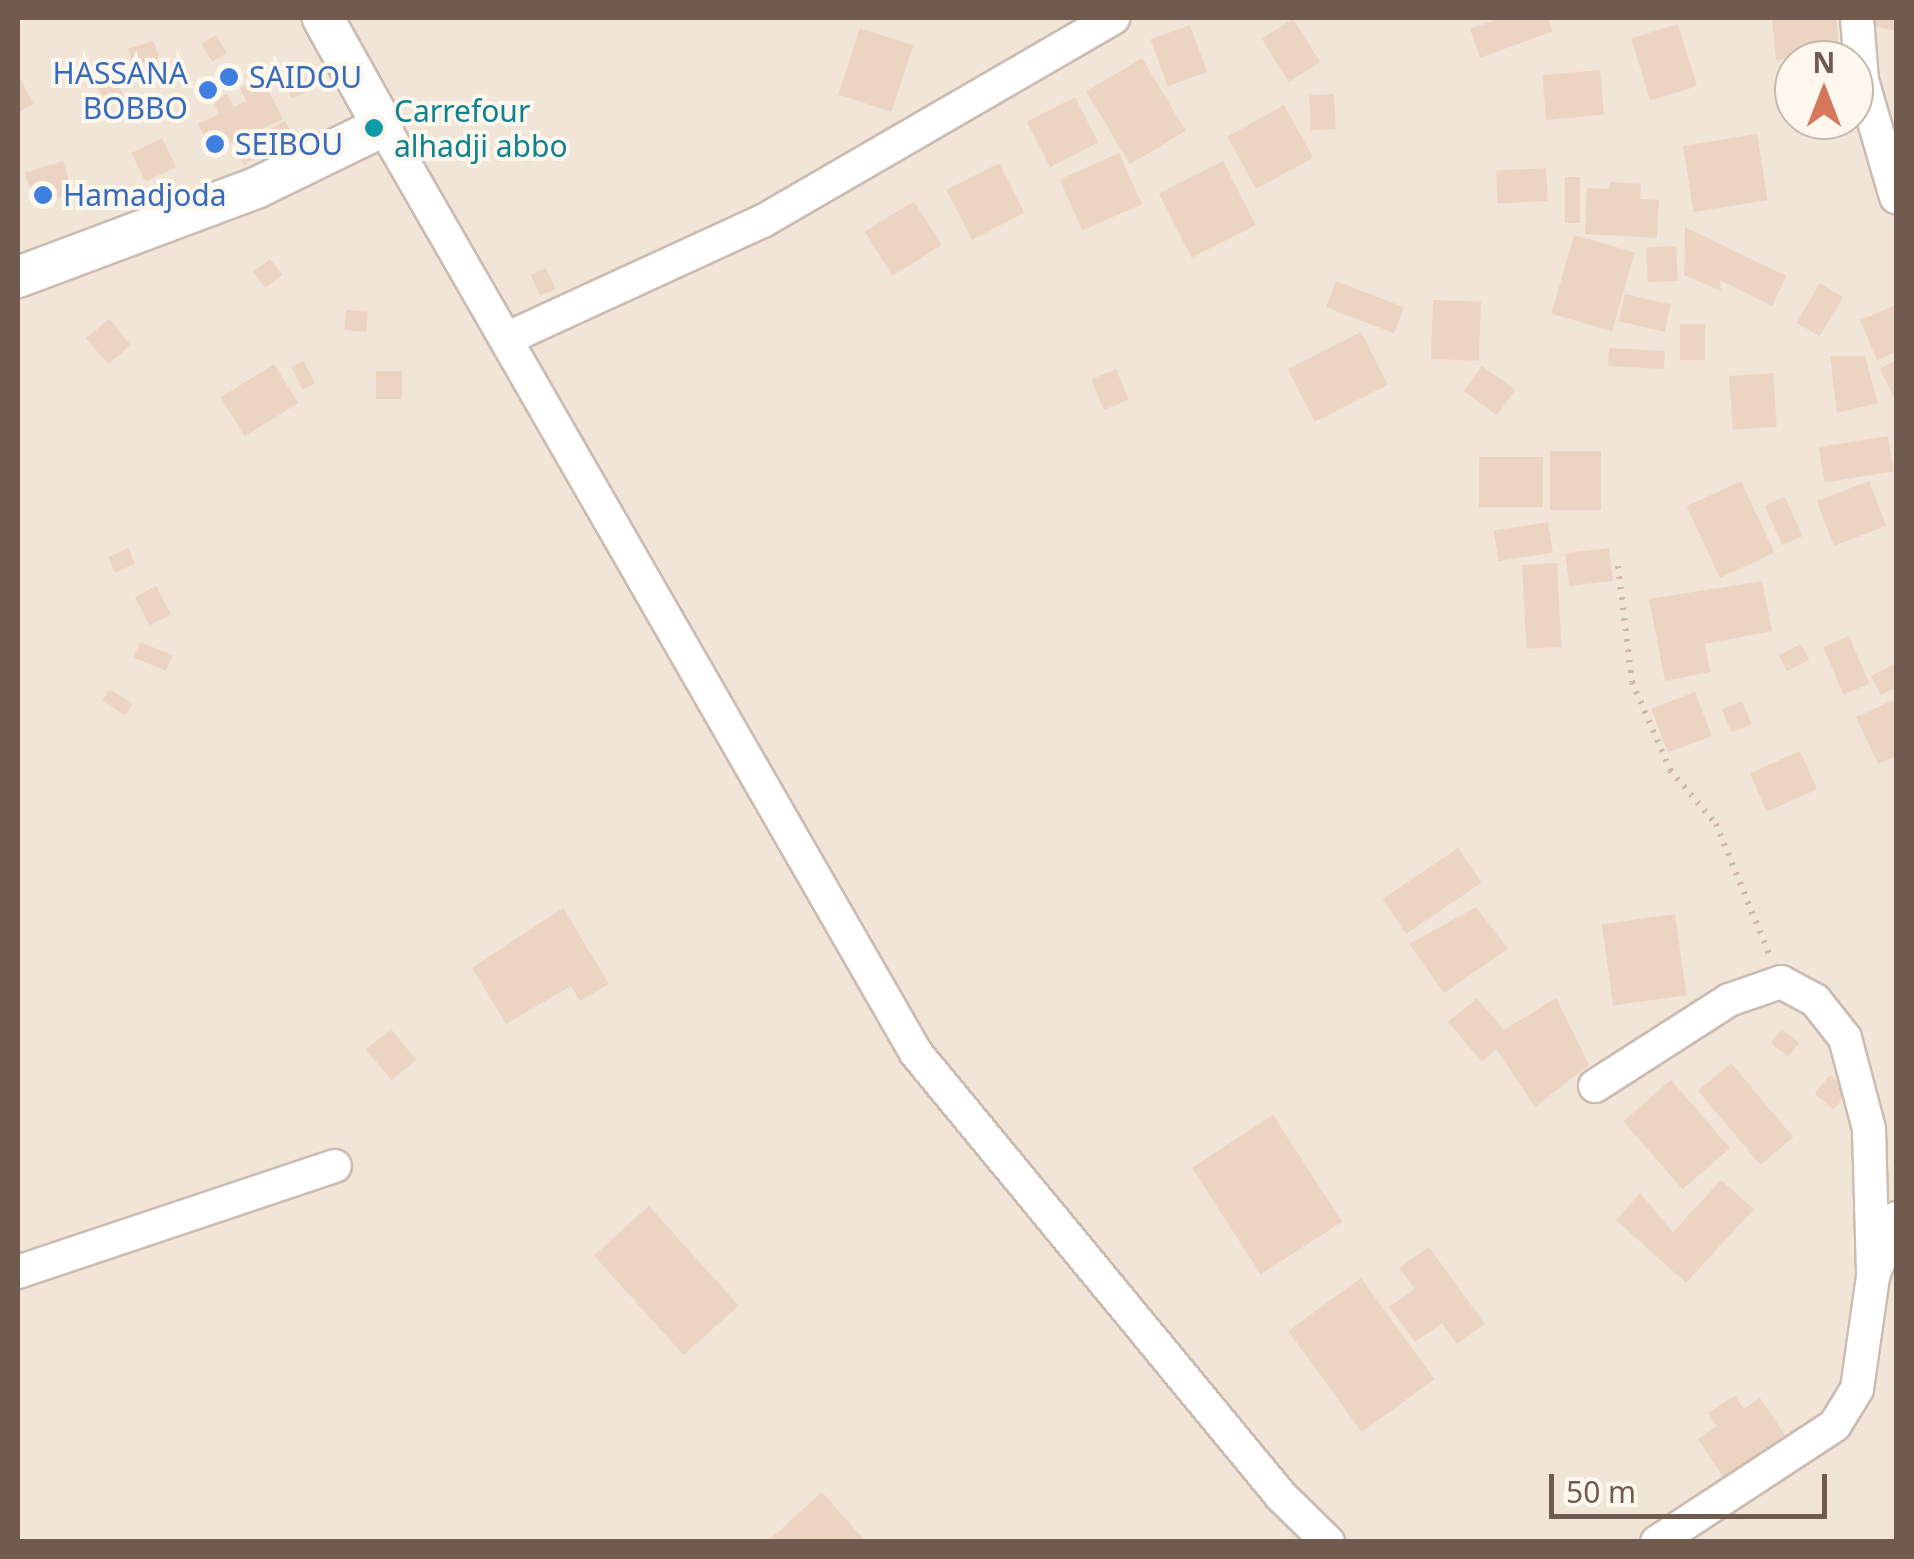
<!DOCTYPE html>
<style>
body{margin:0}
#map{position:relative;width:1914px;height:1559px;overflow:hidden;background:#faf3e8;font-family:"Noto Sans",sans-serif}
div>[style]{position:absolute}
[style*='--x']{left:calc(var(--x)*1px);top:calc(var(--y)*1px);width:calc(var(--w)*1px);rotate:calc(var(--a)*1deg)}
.residential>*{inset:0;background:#f1e5d8}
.building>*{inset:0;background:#ecd4c3;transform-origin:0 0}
.path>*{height:6px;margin-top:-3px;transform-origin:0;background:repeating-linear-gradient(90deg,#d1b7a6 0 2.5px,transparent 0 10.5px)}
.roads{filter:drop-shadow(2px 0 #cbbbb0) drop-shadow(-2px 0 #cbbbb0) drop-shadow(0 2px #cbbbb0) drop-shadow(0 -2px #cbbbb0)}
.minor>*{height:32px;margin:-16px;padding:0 16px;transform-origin:16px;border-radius:16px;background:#fff}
.tertiary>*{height:40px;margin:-20px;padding:0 20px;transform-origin:20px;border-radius:20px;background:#fff}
.dots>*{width:28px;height:28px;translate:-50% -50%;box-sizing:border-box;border:5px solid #fdf7ee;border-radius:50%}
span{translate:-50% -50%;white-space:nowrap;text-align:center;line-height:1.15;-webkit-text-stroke:8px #fdf7ee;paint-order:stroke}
.shop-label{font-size:30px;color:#366cbe}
.right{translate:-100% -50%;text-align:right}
.left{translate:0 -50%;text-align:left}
.culture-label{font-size:30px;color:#0d838f}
.frame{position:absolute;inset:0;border:20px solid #715b4f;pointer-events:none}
.north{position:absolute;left:1774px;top:40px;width:100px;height:100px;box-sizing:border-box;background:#fdf7ee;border:2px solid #c5b9ae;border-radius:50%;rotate:0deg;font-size:28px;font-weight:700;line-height:40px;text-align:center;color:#715b4f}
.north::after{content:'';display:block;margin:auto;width:35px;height:45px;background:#d6775c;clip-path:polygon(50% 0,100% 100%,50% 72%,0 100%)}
.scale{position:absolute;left:1549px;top:1474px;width:278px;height:45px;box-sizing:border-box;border:5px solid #715b4f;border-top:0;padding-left:12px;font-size:30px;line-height:35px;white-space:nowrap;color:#715b4f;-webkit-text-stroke:8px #fdf7ee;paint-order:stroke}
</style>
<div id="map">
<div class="residential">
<i style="clip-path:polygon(evenodd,18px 18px,1896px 18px,1896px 1541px,18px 1541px,18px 18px,1794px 60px,1854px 60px,1854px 120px,1794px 120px,1794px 60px)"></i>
</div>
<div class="building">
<i style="clip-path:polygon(1501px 18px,1548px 18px,1553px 31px,1480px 58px,1470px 29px)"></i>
<i style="clip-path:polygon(1772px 18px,1836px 18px,1840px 53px,1776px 60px)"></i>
<i style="clip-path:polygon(1869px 18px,1896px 18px,1896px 31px,1867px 25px)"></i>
<i style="left:1293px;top:19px;width:51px;height:37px;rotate:58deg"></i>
<i style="left:1678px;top:24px;width:65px;height:49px;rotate:73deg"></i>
<i style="left:1190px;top:25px;width:50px;height:42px;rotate:70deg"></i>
<i style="left:860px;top:28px;width:56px;height:70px;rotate:18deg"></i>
<i style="left:216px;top:35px;width:21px;height:17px;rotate:59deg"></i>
<i style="left:154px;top:41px;width:18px;height:27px;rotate:74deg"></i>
<i style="left:1142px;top:58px;width:85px;height:65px;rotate:59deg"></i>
<i style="left:235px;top:65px;width:19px;height:21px;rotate:65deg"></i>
<i style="left:302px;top:69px;width:23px;height:21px;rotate:67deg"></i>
<i style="left:1600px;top:70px;width:45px;height:58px;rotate:85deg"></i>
<i style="clip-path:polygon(18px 75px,34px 104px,18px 113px)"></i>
<i style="clip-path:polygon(262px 77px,283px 119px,212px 152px,198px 124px,219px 114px,213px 101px,227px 94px,234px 107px,246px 101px,240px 88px)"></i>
<i style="left:114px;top:78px;width:21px;height:19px;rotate:61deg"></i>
<i style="left:1334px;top:94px;width:35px;height:25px;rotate:87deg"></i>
<i style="left:1075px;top:97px;width:51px;height:54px;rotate:63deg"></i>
<i style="left:1284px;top:105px;width:60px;height:65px;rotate:61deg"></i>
<i style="left:285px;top:121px;width:18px;height:57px;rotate:61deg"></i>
<i style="left:1757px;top:134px;width:67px;height:75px;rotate:81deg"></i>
<i style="left:162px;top:138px;width:32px;height:34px;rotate:64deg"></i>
<i style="left:1119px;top:153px;width:56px;height:65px;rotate:66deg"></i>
<i style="left:63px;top:161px;width:34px;height:40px;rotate:73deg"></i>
<i style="left:1223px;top:161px;width:72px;height:72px;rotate:63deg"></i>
<i style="left:999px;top:163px;width:56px;height:59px;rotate:63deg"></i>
<i style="left:1546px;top:168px;width:33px;height:50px;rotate:87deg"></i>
<i style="left:1565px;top:177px;width:15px;height:46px"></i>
<i style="clip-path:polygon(1610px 182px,1641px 184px,1640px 199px,1659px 200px,1657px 238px,1585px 234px,1587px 188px,1609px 189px)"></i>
<i style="left:914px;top:201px;width:52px;height:58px;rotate:58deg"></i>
<i style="clip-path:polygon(1685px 227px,1786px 276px,1772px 306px,1720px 280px,1721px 291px,1684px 275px)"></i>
<i style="left:1574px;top:235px;width:63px;height:82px;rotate:16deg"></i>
<i style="left:1676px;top:246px;width:35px;height:30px;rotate:87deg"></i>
<i style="left:270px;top:259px;width:20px;height:21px;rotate:53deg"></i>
<i style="left:546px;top:268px;width:23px;height:17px;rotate:65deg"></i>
<i style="left:1336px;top:281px;width:73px;height:28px;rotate:21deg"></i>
<i style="left:1820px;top:283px;width:27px;height:46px;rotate:31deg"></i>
<i style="left:1625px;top:294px;width:47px;height:28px;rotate:13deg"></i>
<i style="left:1433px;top:300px;width:48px;height:59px;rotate:2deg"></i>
<i style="clip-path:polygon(1896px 305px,1896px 352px,1877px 360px,1860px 320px)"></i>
<i style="left:346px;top:310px;width:22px;height:20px;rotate:5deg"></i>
<i style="left:109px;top:319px;width:34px;height:30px;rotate:50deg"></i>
<i style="left:1680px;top:324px;width:25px;height:36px"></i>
<i style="left:1361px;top:332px;width:59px;height:82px;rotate:63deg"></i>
<i style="left:1609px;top:348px;width:56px;height:18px;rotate:3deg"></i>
<i style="clip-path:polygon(1830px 356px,1865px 356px,1878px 403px,1837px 413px)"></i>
<i style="clip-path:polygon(1896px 360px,1896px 401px,1880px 369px)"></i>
<i style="left:304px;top:361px;width:25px;height:14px;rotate:64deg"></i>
<i style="left:274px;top:364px;width:46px;height:63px;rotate:58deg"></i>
<i style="left:1482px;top:366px;width:41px;height:31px;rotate:36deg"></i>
<i style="left:1116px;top:369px;width:33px;height:27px;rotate:67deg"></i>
<i style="left:376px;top:371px;width:26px;height:28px"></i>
<i style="left:1773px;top:373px;width:54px;height:44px;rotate:86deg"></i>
<i style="left:1888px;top:436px;width:36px;height:70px;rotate:81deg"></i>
<i style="left:1601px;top:451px;width:59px;height:51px;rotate:90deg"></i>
<i style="left:1479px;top:457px;width:64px;height:50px"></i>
<i style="left:1741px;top:481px;width:79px;height:60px;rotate:65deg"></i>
<i style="left:1869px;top:481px;width:48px;height:56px;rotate:69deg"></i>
<i style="left:1785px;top:497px;width:43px;height:22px;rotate:66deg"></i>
<i style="left:1548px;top:522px;width:31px;height:55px;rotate:81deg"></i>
<i style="left:128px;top:548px;width:17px;height:22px;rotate:65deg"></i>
<i style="left:1609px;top:548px;width:33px;height:44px;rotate:83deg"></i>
<i style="left:1557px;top:563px;width:84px;height:35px;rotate:87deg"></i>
<i style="clip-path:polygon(1762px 581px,1772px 631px,1705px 644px,1710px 672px,1665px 681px,1649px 599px)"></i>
<i style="left:156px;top:586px;width:32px;height:24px;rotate:62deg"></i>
<i style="left:1849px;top:636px;width:52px;height:28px;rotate:67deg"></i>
<i style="left:140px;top:642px;width:35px;height:17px;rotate:22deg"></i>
<i style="left:1801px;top:644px;width:18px;height:25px;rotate:63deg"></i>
<i style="clip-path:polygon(1896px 663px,1896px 687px,1881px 695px,1871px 676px)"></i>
<i style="left:110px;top:689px;width:27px;height:14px;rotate:33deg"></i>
<i style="left:1695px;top:692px;width:47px;height:47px;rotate:69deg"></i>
<i style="clip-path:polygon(1893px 700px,1896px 756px,1878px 764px,1856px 717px)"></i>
<i style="left:1742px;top:701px;width:25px;height:22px;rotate:67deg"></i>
<i style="left:1800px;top:751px;width:42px;height:55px;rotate:66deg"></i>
<i style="left:1458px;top:848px;width:42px;height:91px;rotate:56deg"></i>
<i style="clip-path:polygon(1476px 907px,1508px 949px,1444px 993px,1409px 944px)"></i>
<i style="clip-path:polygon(563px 908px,609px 984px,580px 1001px,571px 986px,506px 1024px,472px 968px)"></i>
<i style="left:1675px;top:914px;width:82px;height:74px;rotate:82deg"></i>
<i style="clip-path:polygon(1477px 998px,1504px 1030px,1556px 998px,1589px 1065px,1535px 1107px,1496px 1049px,1482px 1062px,1448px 1022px)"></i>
<i style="left:391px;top:1029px;width:40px;height:32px;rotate:51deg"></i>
<i style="left:1782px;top:1029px;width:22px;height:18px;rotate:39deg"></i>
<i style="left:1731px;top:1063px;width:97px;height:43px;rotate:50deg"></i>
<i style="left:1830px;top:1075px;width:25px;height:24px;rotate:40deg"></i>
<i style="left:1671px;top:1080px;width:90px;height:63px;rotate:49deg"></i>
<i style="left:1273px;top:1115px;width:127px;height:97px;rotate:57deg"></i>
<i style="clip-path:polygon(1721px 1180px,1754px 1209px,1686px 1283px,1616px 1220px,1640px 1193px,1673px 1232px)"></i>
<i style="left:649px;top:1206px;width:134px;height:74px;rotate:48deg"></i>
<i style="clip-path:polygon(1429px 1247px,1485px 1324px,1457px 1344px,1442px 1323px,1415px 1342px,1389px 1307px,1415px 1289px,1399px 1268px)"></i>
<i style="left:1361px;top:1278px;width:125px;height:90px;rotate:54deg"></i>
<i style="clip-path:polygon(1735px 1396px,1744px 1409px,1760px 1398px,1790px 1442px,1728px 1484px,1698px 1439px,1717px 1426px,1708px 1413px)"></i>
<i style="clip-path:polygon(822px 1492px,866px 1542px,767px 1542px)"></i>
</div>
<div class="path">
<i style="--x:1618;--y:566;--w:117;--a:83.1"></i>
<i style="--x:1632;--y:682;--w:96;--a:66.6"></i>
<i style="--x:1670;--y:770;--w:71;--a:49.6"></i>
<i style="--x:1716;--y:824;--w:140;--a:67.8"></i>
</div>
<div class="roads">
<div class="minor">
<i style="--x:1857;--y:18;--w:62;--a:85.4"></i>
<i style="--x:1862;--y:80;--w:122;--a:73.8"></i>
<i style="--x:383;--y:126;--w:1069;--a:60.1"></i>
<i style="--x:916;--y:1053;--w:574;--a:50.51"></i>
<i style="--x:1281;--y:1496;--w:66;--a:44.4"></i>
<i style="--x:506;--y:339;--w:283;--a:-24.7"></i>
<i style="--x:763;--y:221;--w:405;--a:-30.1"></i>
<i style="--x:1595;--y:1086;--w:159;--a:-32.7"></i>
<i style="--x:1729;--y:1000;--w:55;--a:-19.1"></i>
<i style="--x:1781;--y:982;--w:38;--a:28"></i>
<i style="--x:1815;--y:1000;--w:48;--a:51.7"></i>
<i style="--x:1845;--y:1038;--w:94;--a:75.2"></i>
<i style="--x:1869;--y:1129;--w:147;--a:88.4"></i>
<i style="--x:18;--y:1272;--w:334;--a:-18.5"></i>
<i style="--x:1657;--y:1542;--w:213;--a:-33.3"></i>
<i style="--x:1835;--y:1425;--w:42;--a:-58.6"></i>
<i style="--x:1857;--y:1389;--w:114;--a:-81.9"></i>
<i style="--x:1873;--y:1276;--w:62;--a:-68.4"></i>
</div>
<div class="tertiary">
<i style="--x:18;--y:277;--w:254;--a:-20.5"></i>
<i style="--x:256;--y:188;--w:141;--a:-26"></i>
<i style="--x:383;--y:126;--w:124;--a:-119.1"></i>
</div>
</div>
<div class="dots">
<i style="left:229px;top:77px;background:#3f7fe0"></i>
<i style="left:208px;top:90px;background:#3f7fe0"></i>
<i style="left:374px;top:128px;background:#0f9aa8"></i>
<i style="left:215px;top:144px;background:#3f7fe0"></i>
<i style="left:43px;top:195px;background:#3f7fe0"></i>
</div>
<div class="shop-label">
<span class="right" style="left:188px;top:90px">HASSANA<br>BOBBO</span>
<span class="left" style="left:249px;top:77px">SAIDOU</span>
<span class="left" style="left:235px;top:144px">SEIBOU</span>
<span class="left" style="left:63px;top:195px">Hamadjoda</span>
</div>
<div class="culture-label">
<span class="left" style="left:394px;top:128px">Carrefour<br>alhadji abbo</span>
</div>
<div class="frame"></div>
<div class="north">N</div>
<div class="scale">50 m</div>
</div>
